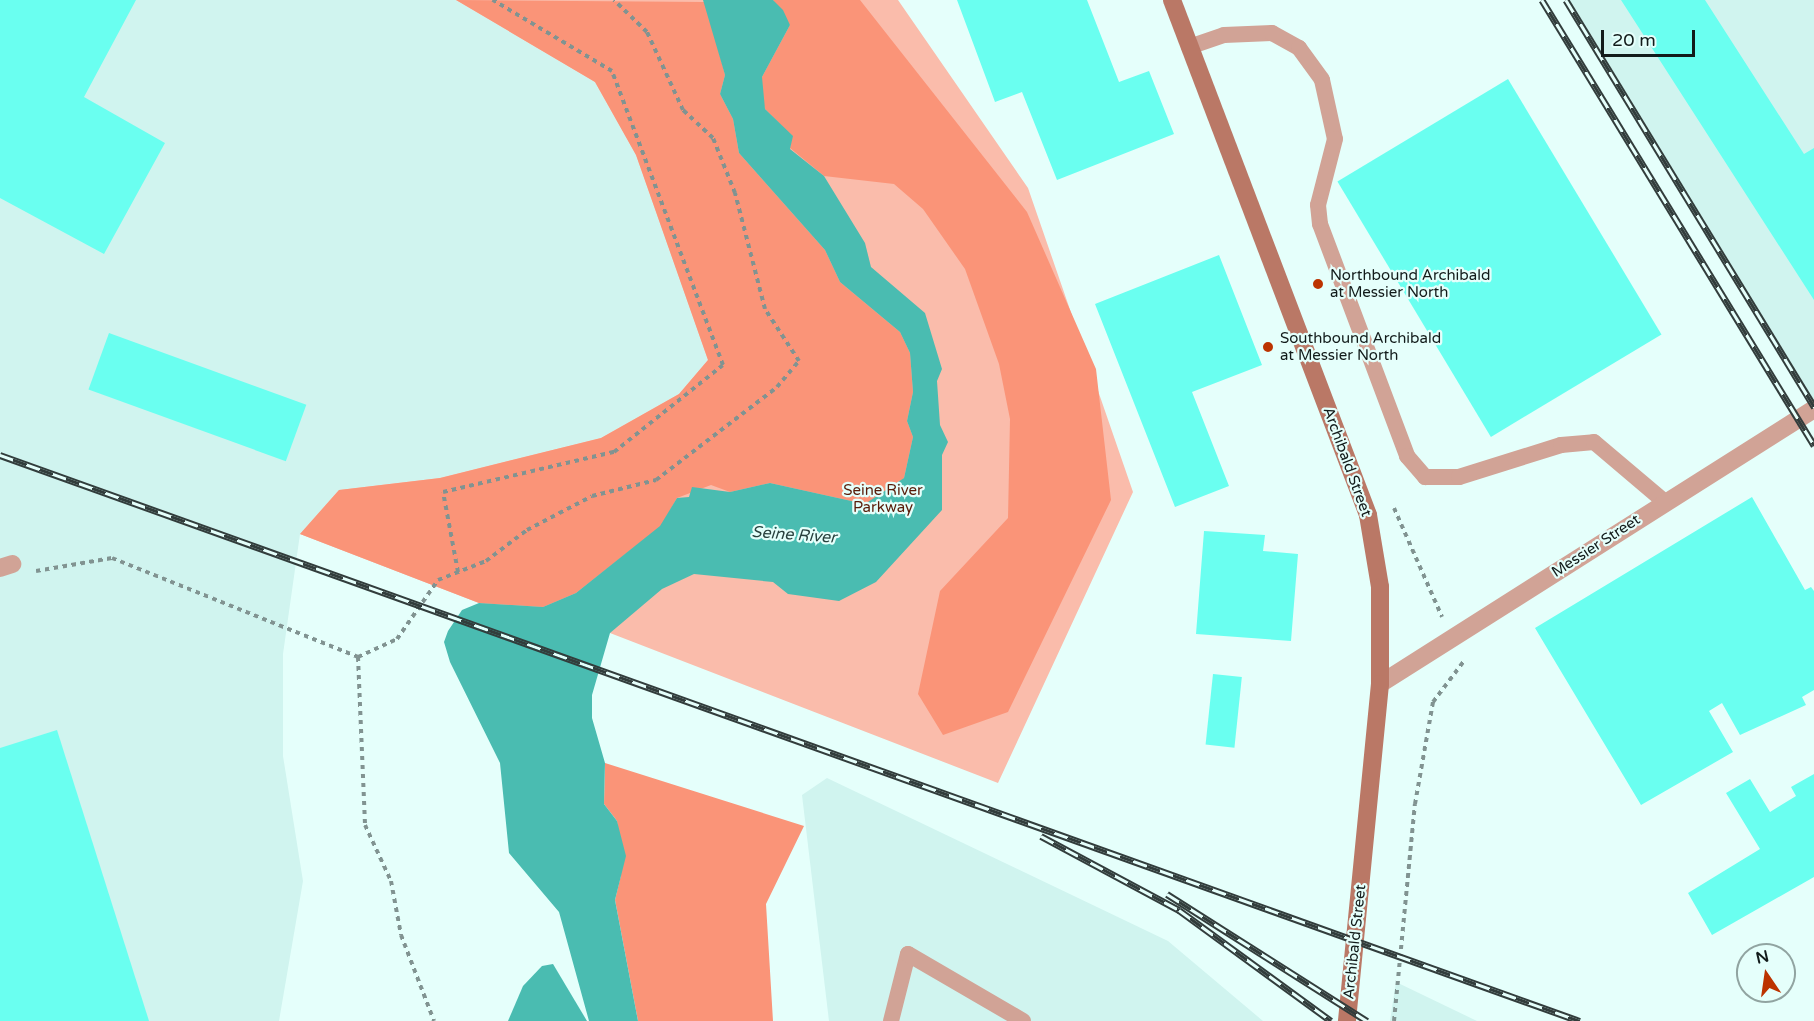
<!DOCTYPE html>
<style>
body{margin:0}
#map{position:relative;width:1814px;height:1021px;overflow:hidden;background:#e5fffb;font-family:"Varela Round",sans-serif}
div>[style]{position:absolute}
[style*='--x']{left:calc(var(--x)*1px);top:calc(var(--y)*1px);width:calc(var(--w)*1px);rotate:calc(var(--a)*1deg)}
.built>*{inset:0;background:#d0f4ef}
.green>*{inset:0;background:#fabcab}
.forest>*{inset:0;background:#fa9478}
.water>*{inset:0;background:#4abcb1}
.building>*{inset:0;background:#6afff0;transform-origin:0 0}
.path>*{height:4px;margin-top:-2px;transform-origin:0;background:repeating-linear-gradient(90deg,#819391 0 4.5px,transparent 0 9px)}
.lane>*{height:16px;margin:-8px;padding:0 8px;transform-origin:8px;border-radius:8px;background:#d1a396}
.street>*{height:18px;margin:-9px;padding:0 9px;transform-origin:9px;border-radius:9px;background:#d1a396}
.secondary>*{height:18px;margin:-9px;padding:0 9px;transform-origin:9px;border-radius:9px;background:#ba7866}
.rail>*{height:7px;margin-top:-3.5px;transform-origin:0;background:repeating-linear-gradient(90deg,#e5fffb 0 14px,#323d3c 0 28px);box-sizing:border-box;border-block:2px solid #323d3c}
.dots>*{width:16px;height:16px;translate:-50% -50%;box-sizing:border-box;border:3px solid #e5fffb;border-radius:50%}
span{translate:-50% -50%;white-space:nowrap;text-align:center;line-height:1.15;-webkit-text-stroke:4.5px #e5fffb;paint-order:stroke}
.poi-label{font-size:15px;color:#121b1a}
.left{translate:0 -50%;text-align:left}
.street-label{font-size:15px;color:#121b1a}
.park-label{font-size:15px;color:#5a1c09}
.water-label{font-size:16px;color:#28413e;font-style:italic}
.north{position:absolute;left:1736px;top:943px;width:60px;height:60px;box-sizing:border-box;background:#e5fffb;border:2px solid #91a4a1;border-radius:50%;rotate:347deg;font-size:16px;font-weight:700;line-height:24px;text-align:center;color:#121b1a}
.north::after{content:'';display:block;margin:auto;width:21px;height:27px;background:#bc3300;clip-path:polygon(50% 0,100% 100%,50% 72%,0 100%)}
.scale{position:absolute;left:1601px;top:30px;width:94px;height:27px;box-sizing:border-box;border:3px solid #121b1a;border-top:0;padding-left:8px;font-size:18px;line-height:21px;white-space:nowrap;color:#121b1a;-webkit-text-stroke:4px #e5fffb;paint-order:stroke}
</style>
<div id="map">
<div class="built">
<i style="clip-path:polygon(0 0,456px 0,595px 82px,636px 155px,708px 360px,679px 394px,601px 438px,440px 478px,339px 490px,300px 534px,283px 654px,283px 756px,303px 881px,279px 1021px,0 1021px)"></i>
<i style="clip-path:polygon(1566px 0,1814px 0,1814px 407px)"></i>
<i style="clip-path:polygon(827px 778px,1168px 941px,1263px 1021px,829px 1021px,802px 795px)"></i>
<i style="clip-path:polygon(1396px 982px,1477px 1021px,1390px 1021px)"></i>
</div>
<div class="green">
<i style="clip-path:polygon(456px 0,898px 0,1028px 188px,1133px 492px,998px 783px,610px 633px,479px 603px,300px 534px,339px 490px,440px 478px,601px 438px,679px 394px,708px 360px,636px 155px,595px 82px)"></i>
</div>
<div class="forest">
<i style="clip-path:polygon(456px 0,706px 2px,725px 75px,720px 94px,733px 119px,739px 153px,825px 250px,840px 282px,900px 332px,910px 353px,913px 392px,907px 421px,913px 437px,904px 478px,890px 492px,865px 504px,770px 483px,730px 492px,711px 485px,677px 498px,661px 526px,576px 593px,543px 607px,479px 603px,300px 534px,339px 490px,440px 478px,601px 438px,679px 394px,708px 360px,636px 155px,595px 82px)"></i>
<i style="clip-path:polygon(773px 0,860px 0,1027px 212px,1096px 369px,1111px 500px,1008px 712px,943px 735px,918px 694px,940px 591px,1008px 518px,1010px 419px,999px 364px,965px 269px,923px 209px,894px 184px,824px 176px,790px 148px,792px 136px,765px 109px,761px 95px,762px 77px,790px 25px)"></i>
<i style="clip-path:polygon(605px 763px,804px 826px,766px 904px,773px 1021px,638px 1021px,615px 900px,621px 875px,617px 821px,604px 804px)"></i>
</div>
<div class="water">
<i style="clip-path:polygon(703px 0,773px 0,783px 10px,790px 25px,762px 77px,765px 109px,793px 136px,790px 149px,824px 176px,865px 243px,871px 267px,925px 313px,942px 369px,937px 381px,940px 425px,948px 442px,942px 455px,942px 510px,876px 582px,839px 601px,788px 594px,773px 582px,694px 574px,662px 589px,610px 633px,592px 695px,592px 718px,605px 763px,604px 804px,617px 821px,626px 856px,615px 900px,638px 1021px,589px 1021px,559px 912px,509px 853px,500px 763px,450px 662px,444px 642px,448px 631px,462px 610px,479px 603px,543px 607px,576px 593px,660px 526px,677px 498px,689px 497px,692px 487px,730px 492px,770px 483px,865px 504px,904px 478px,913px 437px,907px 421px,913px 392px,910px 353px,900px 332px,840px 282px,825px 250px,739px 153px,733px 119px,720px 94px,725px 75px)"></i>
<i style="clip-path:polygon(553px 964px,587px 1021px,508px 1021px,523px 986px,542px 966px)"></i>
</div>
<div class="building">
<i style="clip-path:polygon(0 0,136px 0,84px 97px,165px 143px,104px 254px,0 198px)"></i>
<i style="clip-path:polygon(957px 0,1087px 0,1119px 82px,1149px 71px,1174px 134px,1057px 180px,1022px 92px,995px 102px)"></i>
<i style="clip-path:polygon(1621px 0,1705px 0,1804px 154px,1814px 148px,1814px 300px)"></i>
<i style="left:1508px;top:79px;width:298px;height:199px;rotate:59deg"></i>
<i style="clip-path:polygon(1219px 255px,1262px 365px,1192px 392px,1229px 486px,1175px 507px,1095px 304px)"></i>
<i style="left:109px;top:333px;width:210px;height:60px;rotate:20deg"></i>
<i style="clip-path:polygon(1752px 497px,1805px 590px,1811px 587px,1814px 591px,1814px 690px,1802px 697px,1806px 705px,1740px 735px,1722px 703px,1709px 711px,1733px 752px,1641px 805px,1535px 628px)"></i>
<i style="clip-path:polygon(1204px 531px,1265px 535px,1263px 551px,1298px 554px,1291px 641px,1196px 634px)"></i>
<i style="left:1213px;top:674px;width:29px;height:71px;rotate:6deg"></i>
<i style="clip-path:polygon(57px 730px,149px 1021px,0 1021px,0 748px)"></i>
<i style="clip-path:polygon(1814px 774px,1814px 877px,1712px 935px,1688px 893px,1760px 849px,1726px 793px,1750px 779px,1770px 812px,1796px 796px,1791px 787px)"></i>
</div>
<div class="path">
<i style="--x:1394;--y:508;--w:119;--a:66.2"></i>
<i style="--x:36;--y:571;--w:77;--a:-9.7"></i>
<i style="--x:112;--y:558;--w:265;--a:21.9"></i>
<i style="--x:358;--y:657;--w:43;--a:-24.8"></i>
<i style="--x:397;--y:639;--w:72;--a:-55.2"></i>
<i style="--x:438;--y:580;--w:52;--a:-21.6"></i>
<i style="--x:486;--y:561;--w:51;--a:-37.1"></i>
<i style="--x:527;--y:530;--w:73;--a:-27.6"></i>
<i style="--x:592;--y:496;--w:66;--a:-14"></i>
<i style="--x:656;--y:480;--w:153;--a:-37.5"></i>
<i style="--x:777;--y:387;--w:34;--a:-50"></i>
<i style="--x:799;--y:361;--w:62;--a:-123.2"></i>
<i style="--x:765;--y:309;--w:120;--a:-104.5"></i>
<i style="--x:735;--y:193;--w:59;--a:-111.8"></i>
<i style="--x:713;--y:138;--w:41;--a:-137"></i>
<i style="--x:683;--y:110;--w:86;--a:-114.8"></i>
<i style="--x:647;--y:32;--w:46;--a:-135.9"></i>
<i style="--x:458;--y:572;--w:81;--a:-100.6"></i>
<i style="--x:443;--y:492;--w:176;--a:-13.2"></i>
<i style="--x:614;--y:452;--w:139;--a:-38.6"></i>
<i style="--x:723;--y:365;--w:314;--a:-110.7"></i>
<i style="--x:612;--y:71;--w:139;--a:-149.2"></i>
<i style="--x:358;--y:657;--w:168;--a:87.6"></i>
<i style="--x:365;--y:825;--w:62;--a:65.1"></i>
<i style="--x:391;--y:881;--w:55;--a:79.5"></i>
<i style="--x:401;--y:935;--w:92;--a:69"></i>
<i style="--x:1394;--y:1021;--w:218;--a:-84.5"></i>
<i style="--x:1415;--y:804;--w:104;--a:-80"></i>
<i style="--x:1433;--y:702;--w:51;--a:-52.9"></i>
</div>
<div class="lane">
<i style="--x:1189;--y:47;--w:37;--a:-19"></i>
<i style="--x:1224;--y:35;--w:48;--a:-2.4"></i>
<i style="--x:1272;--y:33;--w:31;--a:29"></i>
<i style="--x:1299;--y:48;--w:39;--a:54"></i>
<i style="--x:1322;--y:80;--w:60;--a:77.6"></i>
<i style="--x:1335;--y:139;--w:68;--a:104.4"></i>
<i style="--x:1318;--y:205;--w:19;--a:84"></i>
<i style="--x:1320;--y:224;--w:248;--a:69.4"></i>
<i style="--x:1407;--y:456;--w:28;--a:49"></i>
<i style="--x:1425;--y:477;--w:34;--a:0"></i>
<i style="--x:1459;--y:477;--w:107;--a:-17.4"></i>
<i style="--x:1561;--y:445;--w:33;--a:-5"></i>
<i style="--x:1594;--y:442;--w:93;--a:40.2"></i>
<i style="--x:891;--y:1021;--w:69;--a:-75.8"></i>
<i style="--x:908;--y:954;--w:133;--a:30.2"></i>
</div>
<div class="street">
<i style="--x:0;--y:568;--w:13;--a:-18"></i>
<i style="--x:1380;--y:684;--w:514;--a:-32.36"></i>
</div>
<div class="secondary">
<i style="--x:1172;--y:0;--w:551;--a:69.16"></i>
<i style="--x:1368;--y:515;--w:73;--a:80.5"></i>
<i style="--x:1380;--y:587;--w:97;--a:90"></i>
<i style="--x:1380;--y:684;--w:339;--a:95.6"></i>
</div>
<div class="rail">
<i style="--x:1542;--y:0;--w:522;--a:58.57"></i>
<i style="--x:1566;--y:0;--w:477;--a:58.6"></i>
<i style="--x:0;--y:455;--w:1678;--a:19.71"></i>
<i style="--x:1041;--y:836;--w:157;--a:28.2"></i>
<i style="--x:1179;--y:910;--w:188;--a:36.1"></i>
<i style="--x:1167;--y:894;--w:237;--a:32.4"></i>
</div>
<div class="dots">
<i style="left:1318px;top:284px;background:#bc3300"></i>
<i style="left:1268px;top:347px;background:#bc3300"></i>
</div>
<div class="poi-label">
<span class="left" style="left:1330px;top:284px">Northbound Archibald<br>at Messier North</span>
<span class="left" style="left:1280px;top:347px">Southbound Archibald<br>at Messier North</span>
</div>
<div class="street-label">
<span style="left:1347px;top:462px;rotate:70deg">Archibald Street</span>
<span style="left:1596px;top:546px;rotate:-33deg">Messier Street</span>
<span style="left:1355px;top:942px;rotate:-84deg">Archibald Street</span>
</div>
<div class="park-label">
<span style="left:883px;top:499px">Seine River<br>Parkway</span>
</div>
<div class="water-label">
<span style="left:794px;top:535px;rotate:4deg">Seine River</span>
</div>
<div class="north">N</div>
<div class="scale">20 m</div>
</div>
